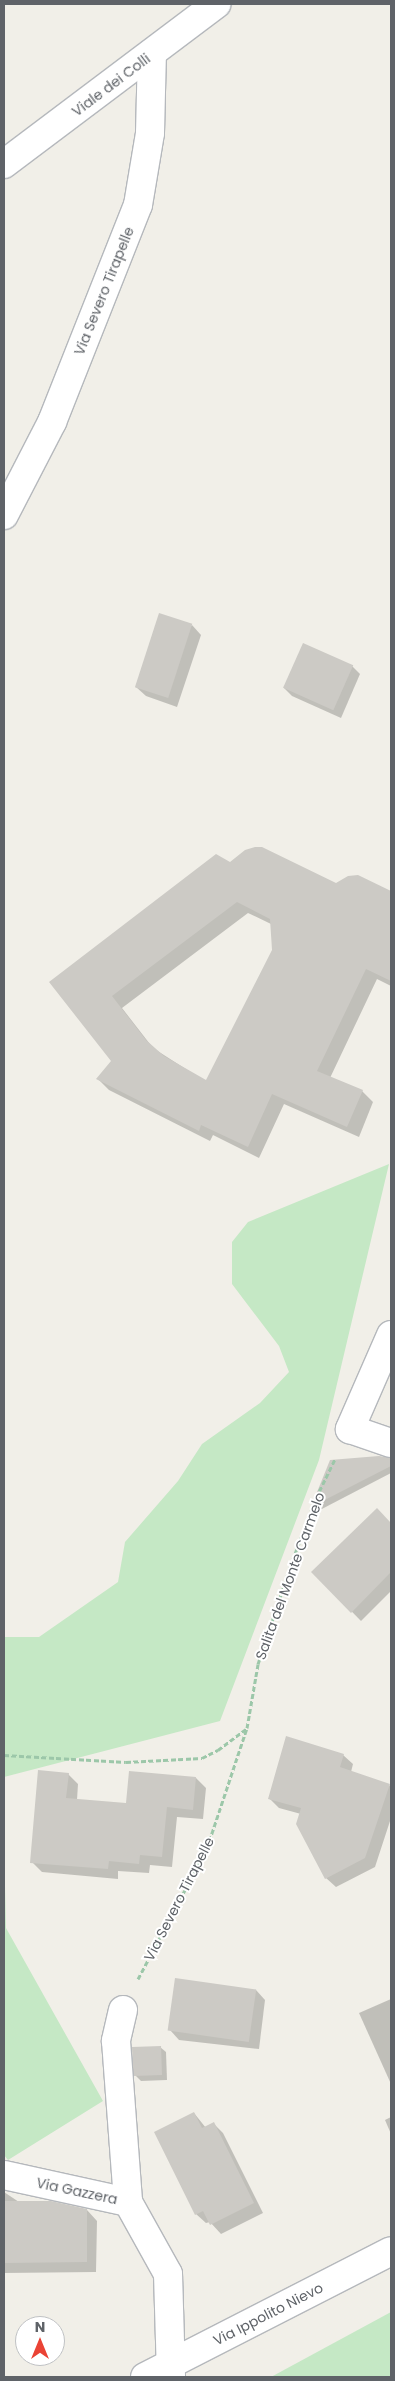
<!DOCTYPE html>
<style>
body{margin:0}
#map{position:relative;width:395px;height:2381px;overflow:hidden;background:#f1efe8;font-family:Poppins,sans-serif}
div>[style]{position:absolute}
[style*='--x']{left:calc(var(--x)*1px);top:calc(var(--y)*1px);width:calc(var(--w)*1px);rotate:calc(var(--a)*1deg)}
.green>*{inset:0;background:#c5e8c5}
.shadow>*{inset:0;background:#0003}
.building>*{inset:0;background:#cccac5;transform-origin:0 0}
.path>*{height:3px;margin-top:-1.5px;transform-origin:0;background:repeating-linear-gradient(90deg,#9cc7a9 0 5px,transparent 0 7.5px)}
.roads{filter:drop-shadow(1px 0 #b5b8bc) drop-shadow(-1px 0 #b5b8bc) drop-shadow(0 1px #b5b8bc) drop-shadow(0 -1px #b5b8bc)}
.minor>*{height:28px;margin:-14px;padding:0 14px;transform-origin:14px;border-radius:14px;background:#fff}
span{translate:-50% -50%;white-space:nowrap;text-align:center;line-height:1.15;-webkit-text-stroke:4px #fff;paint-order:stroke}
.street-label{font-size:14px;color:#5f6368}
.frame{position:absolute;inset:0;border:5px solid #5f6368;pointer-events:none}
.north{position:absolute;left:15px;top:2316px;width:50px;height:50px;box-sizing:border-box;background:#fff;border:1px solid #bfc1c3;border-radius:50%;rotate:0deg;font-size:14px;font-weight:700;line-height:20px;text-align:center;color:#5f6368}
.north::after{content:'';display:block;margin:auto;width:18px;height:22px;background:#ea4335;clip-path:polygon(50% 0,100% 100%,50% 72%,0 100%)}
</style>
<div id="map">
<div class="green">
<i style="clip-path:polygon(389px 1164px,319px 1460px,220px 1721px,4px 1777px,4px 1637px,39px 1637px,118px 1582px,125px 1542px,178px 1481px,202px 1444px,260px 1403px,289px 1372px,279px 1346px,232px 1284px,232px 1242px,248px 1222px)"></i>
<i style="clip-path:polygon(4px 1844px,6px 1928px,103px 2101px,8px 2160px,4px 2155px)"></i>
<i style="clip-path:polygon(391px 2312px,391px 2377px,271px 2377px)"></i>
</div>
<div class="shadow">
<i style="clip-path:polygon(192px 625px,201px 635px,177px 707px,146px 696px,136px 687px)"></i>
<i style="clip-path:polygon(352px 666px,360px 674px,341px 718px,292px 696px,284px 688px)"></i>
<i style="clip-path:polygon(evenodd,231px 864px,336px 885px,358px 876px,391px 892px,391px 986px,377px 979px,330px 1078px,362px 1091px,373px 1102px,359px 1137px,284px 1104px,259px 1158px,213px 1135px,210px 1141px,109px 1090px,98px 1079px,112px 1061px,51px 982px,231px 864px,248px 913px,271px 924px,273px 951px,206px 1082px,153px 1048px,122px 1008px,248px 913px)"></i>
<i style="clip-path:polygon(379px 1457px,391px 1459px,391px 1473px,318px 1511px,313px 1506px,331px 1461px)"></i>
<i style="clip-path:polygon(377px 1510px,391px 1524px,391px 1591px,361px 1621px,313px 1572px)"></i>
<i style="clip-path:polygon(343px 1755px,353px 1764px,351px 1772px,391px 1786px,391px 1818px,375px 1867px,336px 1887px,326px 1878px,301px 1814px,279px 1808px,269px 1798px)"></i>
<i style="clip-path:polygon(68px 1774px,78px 1784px,77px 1800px,127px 1804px,196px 1778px,206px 1788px,203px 1819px,177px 1817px,172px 1867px,150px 1865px,149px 1873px,118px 1871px,118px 1879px,42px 1872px,32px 1862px)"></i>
<i style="clip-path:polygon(256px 1990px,265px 2000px,259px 2049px,179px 2040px,170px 2030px)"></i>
<i style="clip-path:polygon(391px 1999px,391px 2084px,359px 2013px)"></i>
<i style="clip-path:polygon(160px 2047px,166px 2052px,167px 2080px,141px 2081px,135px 2075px)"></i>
<i style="clip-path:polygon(194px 2113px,206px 2128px,214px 2124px,223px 2133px,263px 2213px,221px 2234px,210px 2222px,206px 2223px,196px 2214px)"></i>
<i style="clip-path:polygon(391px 2117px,391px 2134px,385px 2120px)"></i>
<i style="clip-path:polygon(4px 2192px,19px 2202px,87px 2210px,97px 2221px,96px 2272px,4px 2273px)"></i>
</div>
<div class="building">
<i style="left:159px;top:613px;width:35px;height:78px;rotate:18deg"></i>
<i style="left:303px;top:643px;width:55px;height:49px;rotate:24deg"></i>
<i style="clip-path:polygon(evenodd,255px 847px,262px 847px,336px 883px,348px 876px,358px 875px,391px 891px,391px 981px,366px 969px,317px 1071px,363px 1090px,347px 1127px,272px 1094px,248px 1147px,201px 1125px,199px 1131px,96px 1079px,111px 1061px,49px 982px,216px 854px,230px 862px,245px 850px,255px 847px,237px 902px,270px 919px,272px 950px,206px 1080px,164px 1056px,146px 1040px,112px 996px,237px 902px)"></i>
<i style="clip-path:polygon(379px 1456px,391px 1458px,391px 1466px,311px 1507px,330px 1460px)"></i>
<i style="clip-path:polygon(377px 1508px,391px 1523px,391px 1572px,351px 1613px,311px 1572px)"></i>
<i style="clip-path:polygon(286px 1736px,344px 1754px,340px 1767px,390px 1784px,365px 1858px,325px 1879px,296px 1824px,301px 1808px,268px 1799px)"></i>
<i style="clip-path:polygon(38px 1770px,69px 1773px,66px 1798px,126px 1803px,129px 1771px,196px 1777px,193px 1810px,167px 1807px,162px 1857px,140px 1855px,139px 1864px,109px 1861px,108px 1869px,30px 1863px)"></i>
<i style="left:175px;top:1978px;width:82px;height:53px;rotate:8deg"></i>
<i style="left:161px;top:2046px;width:29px;height:29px;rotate:88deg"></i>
<i style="clip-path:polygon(194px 2112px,202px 2128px,214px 2122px,254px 2203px,210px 2225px,203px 2211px,195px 2215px,154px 2132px)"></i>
<i style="clip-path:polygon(4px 2201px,51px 2201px,87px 2209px,87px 2262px,4px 2263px)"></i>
</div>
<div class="path">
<i style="--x:4;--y:1755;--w:122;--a:3.3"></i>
<i style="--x:126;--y:1762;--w:76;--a:-3"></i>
<i style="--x:202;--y:1758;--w:18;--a:-27"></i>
<i style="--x:218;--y:1750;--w:36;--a:-37"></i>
<i style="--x:138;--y:1979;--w:148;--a:-62.2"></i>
<i style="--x:207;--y:1848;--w:126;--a:-71.6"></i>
<i style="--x:247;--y:1728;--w:65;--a:-80.2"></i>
<i style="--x:258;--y:1664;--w:102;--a:-71.7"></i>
<i style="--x:290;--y:1567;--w:74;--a:-69.4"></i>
<i style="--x:316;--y:1498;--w:43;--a:-64"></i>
</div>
<div class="roads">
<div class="minor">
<i style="--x:4;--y:164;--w:266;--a:-37"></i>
<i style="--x:4;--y:515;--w:105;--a:-62.7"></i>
<i style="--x:52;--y:422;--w:233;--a:-68.4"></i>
<i style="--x:138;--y:205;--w:73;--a:-80.5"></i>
<i style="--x:150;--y:133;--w:80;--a:-88.6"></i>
<i style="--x:391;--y:1335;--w:103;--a:113.6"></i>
<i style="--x:350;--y:1429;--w:43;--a:18.9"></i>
<i style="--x:123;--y:2010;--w:32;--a:103"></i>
<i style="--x:116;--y:2041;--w:161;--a:85.7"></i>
<i style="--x:4;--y:2175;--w:127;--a:12.3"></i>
<i style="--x:128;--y:2202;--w:82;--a:60.9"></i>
<i style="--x:168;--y:2274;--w:103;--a:88.3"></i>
<i style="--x:145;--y:2377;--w:276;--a:-27.1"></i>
</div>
</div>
<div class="street-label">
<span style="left:111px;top:85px;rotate:-37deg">Viale dei Colli</span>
<span style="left:104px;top:291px;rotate:-68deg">Via Severo Tirapelle</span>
<span style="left:290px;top:1576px;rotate:-70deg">Salita del Monte Carmelo</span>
<span style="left:179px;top:1899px;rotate:-63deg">Via Severo Tirapelle</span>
<span style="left:77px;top:2191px;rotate:12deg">Via Gazzera</span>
<span style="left:268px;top:2314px;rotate:-27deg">Via Ippolito Nievo</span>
</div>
<div class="frame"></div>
<div class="north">N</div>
</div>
